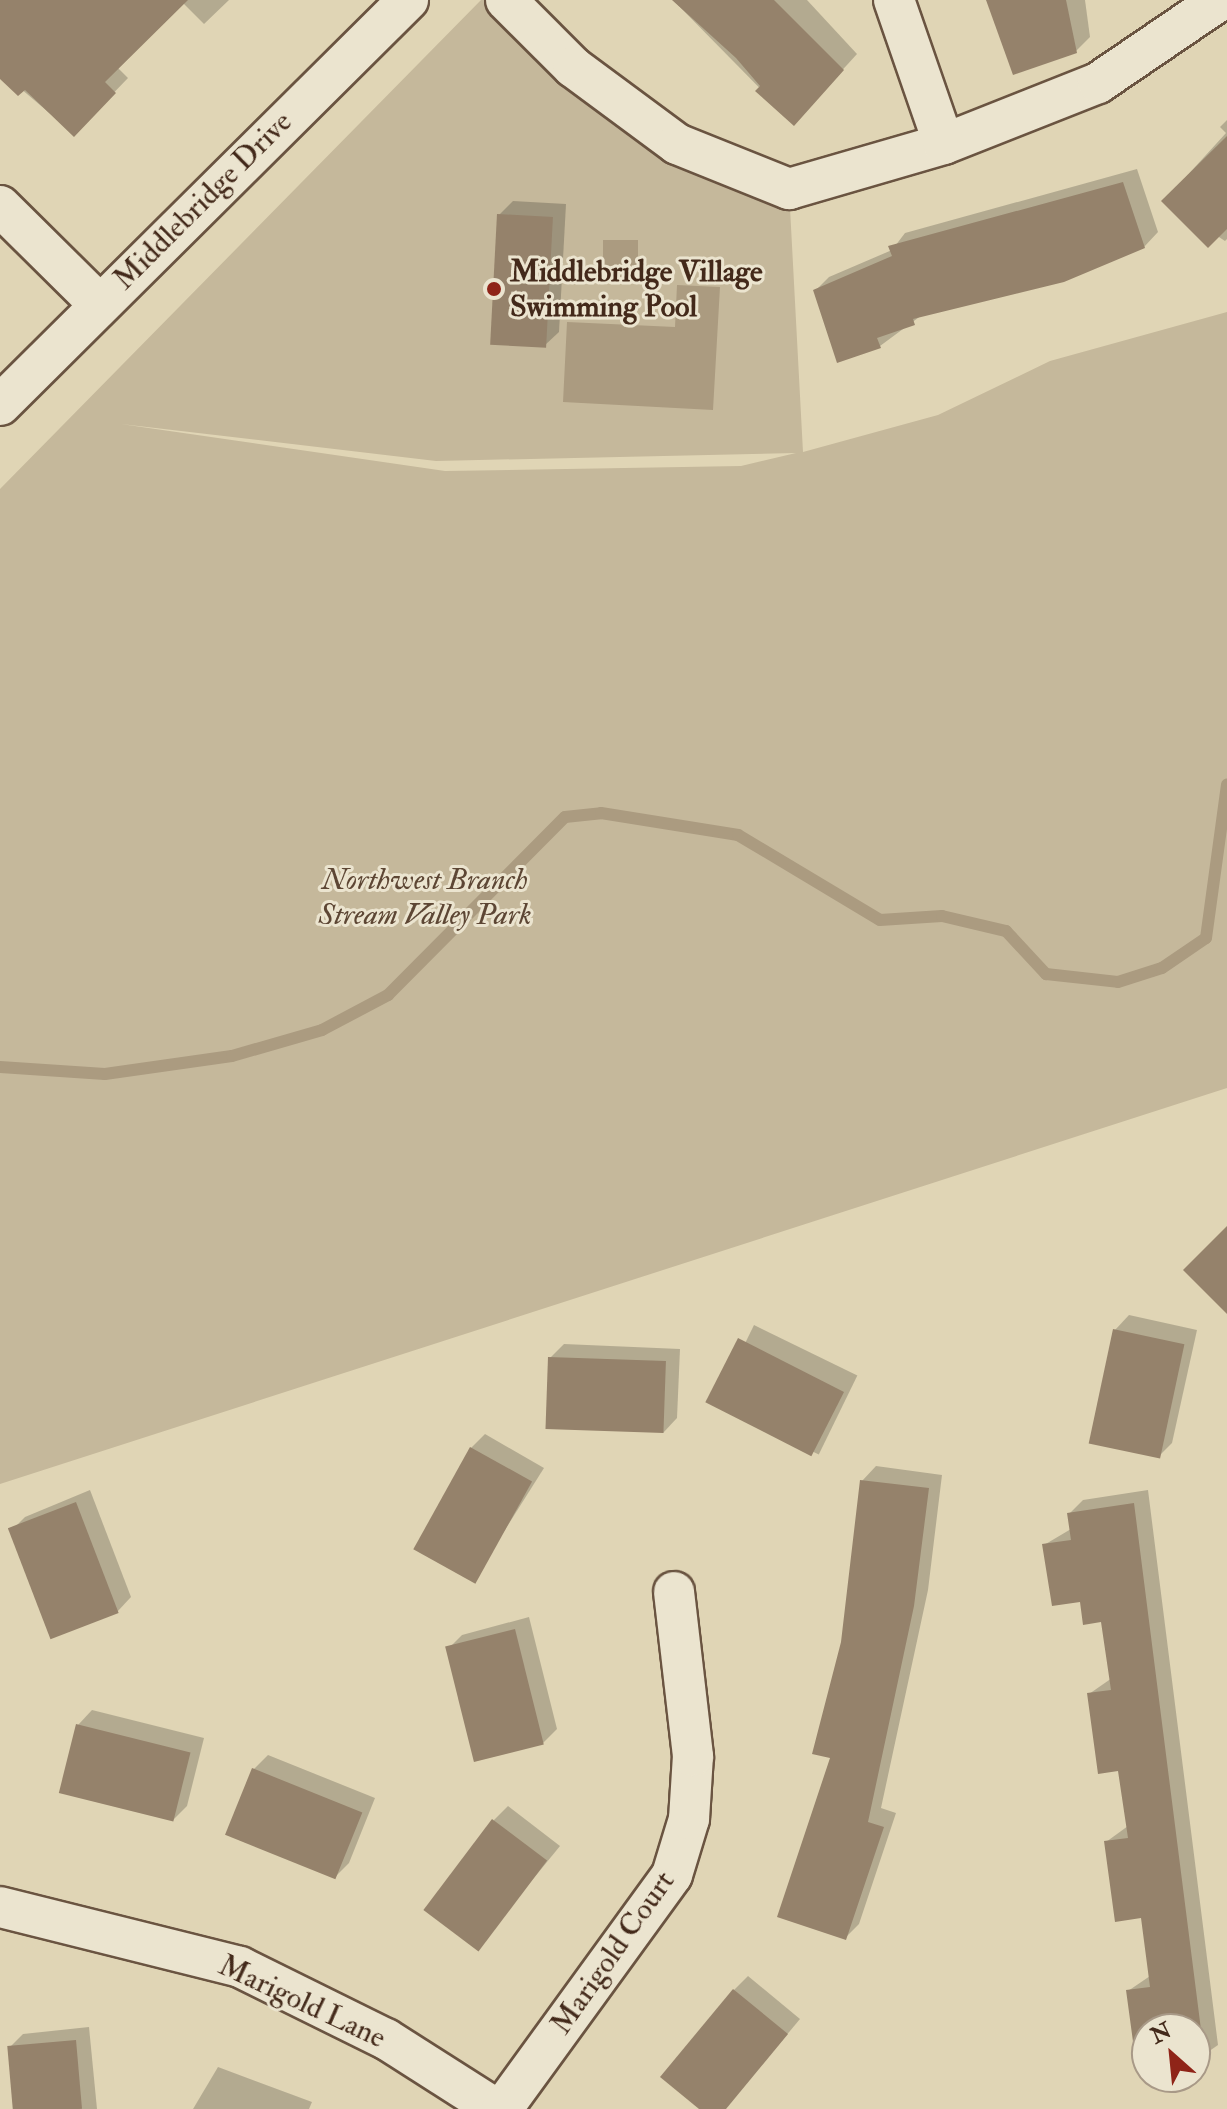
<!DOCTYPE html>
<style>
body{margin:0}
#map{position:relative;width:1227px;height:2109px;overflow:hidden;background:#e0d5b5;font-family:"IM FELL Double Pica",serif}
div>[style]{position:absolute}
[style*='--x']{left:calc(var(--x)*1px);top:calc(var(--y)*1px);width:calc(var(--w)*1px);rotate:calc(var(--a)*1deg)}
.green>*{inset:0;background:#c5b89b}
.water>*{inset:0;background:#ab9b80;transform-origin:0 0}
.shadow>*{inset:0;background:#0003;transform-origin:0 0}
.stream>*{height:12px;margin:-6px;padding:0 6px;transform-origin:6px;border-radius:6px;background:#ab9b80}
.building>*{inset:0;background:#95826b;transform-origin:0 0}
.roads{filter:drop-shadow(2px 0 #6a5441) drop-shadow(-2px 0 #6a5441) drop-shadow(0 2px #6a5441) drop-shadow(0 -2px #6a5441)}
.minor>*{height:40px;margin:-20px;padding:0 20px;transform-origin:20px;border-radius:20px;background:#ebe4cf}
.dots>*{width:22px;height:22px;translate:-50% -50%;box-sizing:border-box;border:4px solid #ebe4cf;border-radius:50%}
span{translate:-50% -50%;white-space:nowrap;text-align:center;line-height:1.15;-webkit-text-stroke:6px #ebe4cf;paint-order:stroke}
.street-label{font-size:30px;color:#43291a}
.poi-label{font-size:30px;color:#43291a;font-weight:700}
.left{translate:0 -50%;text-align:left}
.park-label{font-size:30px;color:#5d4634;font-style:italic}
.north{position:absolute;left:1131px;top:2013px;width:80px;height:80px;box-sizing:border-box;background:#ebe4cf;border:2px solid #a89987;border-radius:50%;rotate:333deg;font-size:22px;font-weight:700;line-height:32px;text-align:center;color:#43291a}
.north::after{content:'';display:block;margin:auto;width:28px;height:36px;background:#8f2418;clip-path:polygon(50% 0,100% 100%,50% 72%,0 100%)}
</style>
<div id="map">
<div class="green">
<i style="clip-path:polygon(evenodd,481px 0,496px 0,573px 67px,789px 189px,803px 452px,938px 415px,1050px 361px,1227px 312px,1227px 1088px,0 1484px,0 489px,481px 0,121px 424px,436px 461px,796px 453px,741px 466px,445px 471px,121px 424px)"></i>
</div>
<div class="water">
<i style="left:603px;top:240px;width:35px;height:40px"></i>
<i style="clip-path:polygon(677px 285px,720px 287px,713px 410px,563px 402px,567px 322px,675px 327px)"></i>
</div>
<div class="shadow">
<i style="clip-path:polygon(0 0,229px 0,204px 24px,183px 3px,117px 67px,128px 78px,74px 134px,0 71px)"></i>
<i style="clip-path:polygon(673px 0,807px 0,857px 54px,794px 123px)"></i>
<i style="clip-path:polygon(986px 0,1085px 0,1090px 37px,1076px 51px)"></i>
<i style="clip-path:polygon(1227px 120px,1227px 239px,1225px 241px,1164px 201px,1226px 133px,1220px 127px)"></i>
<i style="clip-path:polygon(1137px 169px,1158px 232px,1144px 247px,922px 315px,880px 346px,815px 291px,829px 277px,892px 250px,905px 233px)"></i>
<i style="clip-path:polygon(513px 201px,566px 204px,559px 332px,544px 346px,499px 215px)"></i>
<i style="clip-path:polygon(1129px 1315px,1197px 1330px,1172px 1443px,1158px 1457px,1115px 1330px)"></i>
<i style="left:754px;top:1325px;width:115px;height:88px;rotate:26deg"></i>
<i style="clip-path:polygon(564px 1344px,680px 1349px,677px 1418px,663px 1433px,550px 1358px)"></i>
<i style="clip-path:polygon(485px 1434px,544px 1468px,472px 1582px,471px 1448px)"></i>
<i style="clip-path:polygon(876px 1466px,942px 1475px,928px 1590px,881px 1808px,896px 1813px,859px 1924px,845px 1938px,833px 1756px,862px 1481px)"></i>
<i style="clip-path:polygon(90px 1490px,131px 1597px,117px 1612px,11px 1531px,25px 1517px)"></i>
<i style="clip-path:polygon(1148px 1490px,1218px 2045px,1195px 2061px,1195px 2029px,1147px 2029px,1147px 2068px,1128px 1991px,1150px 1976px,1143px 1916px,1106px 1842px,1128px 1826px,1120px 1769px,1089px 1694px,1112px 1678px,1103px 1620px,1044px 1545px,1071px 1529px,1069px 1514px,1083px 1500px)"></i>
<i style="clip-path:polygon(529px 1617px,557px 1729px,543px 1743px,448px 1649px,462px 1635px)"></i>
<i style="clip-path:polygon(92px 1710px,204px 1738px,187px 1806px,173px 1820px,78px 1725px)"></i>
<i style="clip-path:polygon(268px 1755px,375px 1798px,349px 1863px,335px 1877px,254px 1769px)"></i>
<i style="clip-path:polygon(508px 1806px,560px 1846px,476px 1949px,494px 1820px)"></i>
<i style="clip-path:polygon(748px 1976px,800px 2019px,725px 2109px,702px 2109px,734px 1990px)"></i>
<i style="clip-path:polygon(89px 2027px,97px 2109px,15px 2109px,9px 2048px,23px 2034px)"></i>
<i style="clip-path:polygon(218px 2067px,312px 2102px,309px 2109px,193px 2109px)"></i>
</div>
<div class="stream">
<i style="--x:0;--y:1067;--w:105;--a:3.8"></i>
<i style="--x:105;--y:1074;--w:128;--a:-8.1"></i>
<i style="--x:232;--y:1056;--w:94;--a:-16.1"></i>
<i style="--x:322;--y:1030;--w:75;--a:-27.9"></i>
<i style="--x:388;--y:995;--w:251;--a:-45.2"></i>
<i style="--x:565;--y:817;--w:36;--a:-6"></i>
<i style="--x:601;--y:813;--w:139;--a:9.1"></i>
<i style="--x:738;--y:835;--w:165;--a:30.9"></i>
<i style="--x:880;--y:920;--w:62;--a:-3.7"></i>
<i style="--x:942;--y:916;--w:66;--a:13.2"></i>
<i style="--x:1006;--y:931;--w:59;--a:47.1"></i>
<i style="--x:1046;--y:974;--w:72;--a:6.3"></i>
<i style="--x:1118;--y:982;--w:46;--a:-17.7"></i>
<i style="--x:1162;--y:968;--w:53;--a:-34.3"></i>
<i style="--x:1206;--y:938;--w:155;--a:-82.2"></i>
</div>
<div class="building">
<i style="clip-path:polygon(0 0,188px 0,105px 82px,116px 93px,74px 137px,25px 90px,18px 96px,0 79px)"></i>
<i style="clip-path:polygon(672px 0,774px 0,844px 70px,794px 126px,755px 91px,760px 86px,736px 58px)"></i>
<i style="clip-path:polygon(986px 0,1066px 0,1077px 53px,1013px 75px)"></i>
<i style="clip-path:polygon(1227px 136px,1227px 229px,1208px 248px,1161px 201px)"></i>
<i style="clip-path:polygon(1123px 182px,1145px 248px,1064px 282px,913px 319px,915px 325px,877px 338px,881px 348px,837px 363px,813px 290px,892px 256px,888px 246px)"></i>
<i style="left:497px;top:214px;width:56px;height:131px;rotate:3deg"></i>
<i style="clip-path:polygon(1227px 1226px,1227px 1314px,1183px 1270px)"></i>
<i style="left:1113px;top:1329px;width:73px;height:117px;rotate:12deg"></i>
<i style="left:738px;top:1338px;width:119px;height:72px;rotate:27deg"></i>
<i style="left:548px;top:1357px;width:118px;height:72px;rotate:2deg"></i>
<i style="left:470px;top:1447px;width:71px;height:117px;rotate:29deg"></i>
<i style="clip-path:polygon(860px 1480px,929px 1488px,914px 1606px,868px 1822px,884px 1827px,846px 1940px,777px 1917px,830px 1758px,812px 1754px,841px 1642px)"></i>
<i style="left:76px;top:1502px;width:119px;height:73px;rotate:69deg"></i>
<i style="clip-path:polygon(1134px 1503px,1205px 2061px,1195px 2063px,1195px 2029px,1147px 2029px,1147px 2070px,1137px 2071px,1126px 1990px,1150px 1987px,1141px 1918px,1115px 1922px,1104px 1841px,1128px 1838px,1118px 1771px,1098px 1774px,1087px 1693px,1111px 1690px,1101px 1622px,1083px 1625px,1080px 1602px,1052px 1606px,1042px 1544px,1071px 1540px,1067px 1513px)"></i>
<i style="left:515px;top:1629px;width:119px;height:72px;rotate:76deg"></i>
<i style="left:76px;top:1724px;width:118px;height:71px;rotate:14deg"></i>
<i style="left:252px;top:1768px;width:119px;height:72px;rotate:22deg"></i>
<i style="left:492px;top:1819px;width:69px;height:114px;rotate:37deg"></i>
<i style="clip-path:polygon(733px 1989px,788px 2034px,726px 2109px,699px 2109px,660px 2077px)"></i>
<i style="left:76px;top:2040px;width:69px;height:69px;rotate:85deg"></i>
</div>
<div class="roads">
<div class="minor">
<i style="--x:506;--y:0;--w:95;--a:45"></i>
<i style="--x:573;--y:67;--w:129;--a:36.5"></i>
<i style="--x:677;--y:144;--w:121;--a:21.9"></i>
<i style="--x:789;--y:189;--w:161;--a:-16.2"></i>
<i style="--x:944;--y:144;--w:166;--a:-21.6"></i>
<i style="--x:1098;--y:83;--w:148;--a:-34.2"></i>
<i style="--x:894;--y:0;--w:152;--a:70.9"></i>
<i style="--x:0;--y:206;--w:139;--a:44.7"></i>
<i style="--x:0;--y:405;--w:575;--a:-44.79"></i>
<i style="--x:0;--y:1907;--w:247;--a:14"></i>
<i style="--x:240;--y:1967;--w:163;--a:26.3"></i>
<i style="--x:386;--y:2039;--w:130;--a:32.5"></i>
<i style="--x:502;--y:2109;--w:289;--a:-54"></i>
<i style="--x:672;--y:1875;--w:59;--a:-73.1"></i>
<i style="--x:689;--y:1819;--w:63;--a:-86.4"></i>
<i style="--x:693;--y:1756;--w:165;--a:-96.6"></i>
</div>
</div>
<div class="dots">
<i style="left:494px;top:289px;background:#8f2418"></i>
</div>
<div class="street-label">
<span style="left:203px;top:201px;rotate:-45deg">Middlebridge Drive</span>
<span style="left:613px;top:1953px;rotate:-55deg">Marigold Court</span>
<span style="left:302px;top:2002px;rotate:25deg">Marigold Lane</span>
</div>
<div class="poi-label">
<span class="left" style="left:510px;top:289px">Middlebridge Village<br>Swimming Pool</span>
</div>
<div class="park-label">
<span style="left:425px;top:897px">Northwest Branch<br>Stream Valley Park</span>
</div>
<div class="north">N</div>
</div>
